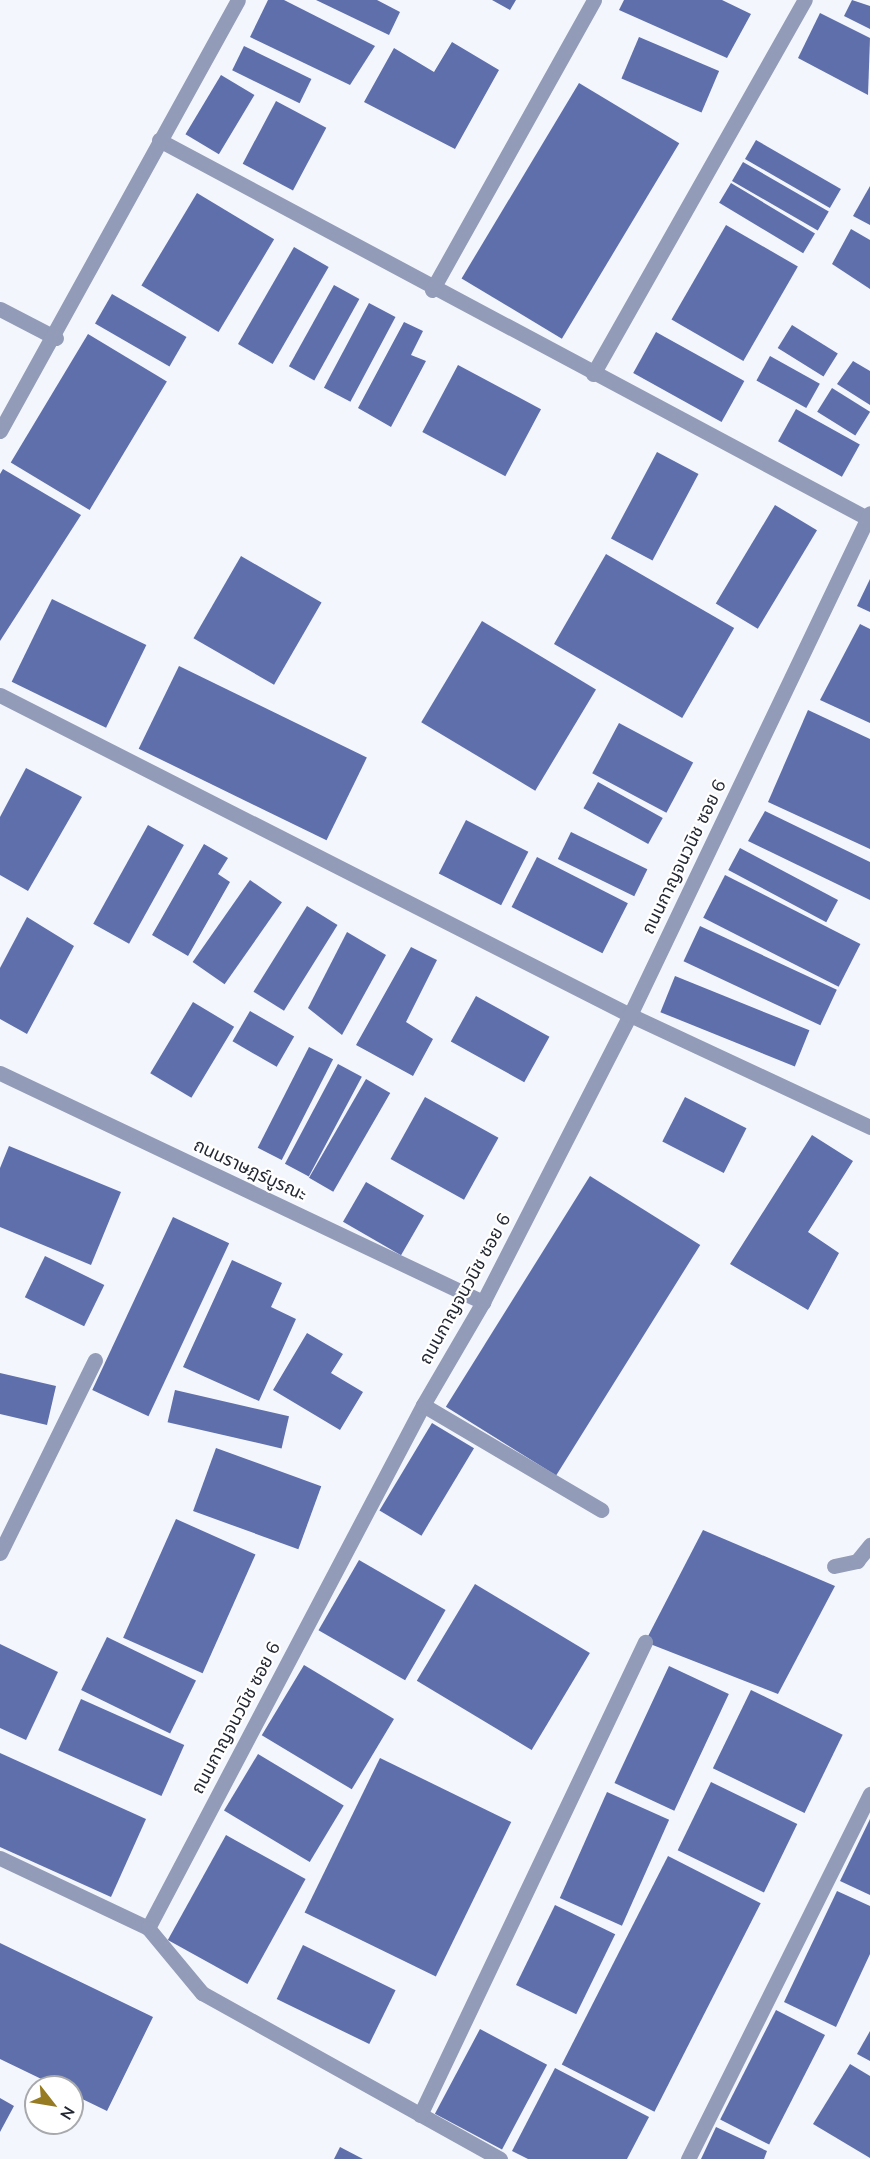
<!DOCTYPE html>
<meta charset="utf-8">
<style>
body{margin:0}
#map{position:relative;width:870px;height:2159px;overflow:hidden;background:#f4f6fd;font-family:Mulish,"Noto Sans Thai",sans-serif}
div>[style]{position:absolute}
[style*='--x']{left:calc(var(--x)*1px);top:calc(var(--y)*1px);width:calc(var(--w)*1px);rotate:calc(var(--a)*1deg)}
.building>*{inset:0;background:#5e6fab;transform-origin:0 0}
.minor>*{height:15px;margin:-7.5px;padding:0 7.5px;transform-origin:7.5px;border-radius:7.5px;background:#929bb7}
span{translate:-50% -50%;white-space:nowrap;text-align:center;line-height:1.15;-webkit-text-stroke:4.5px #fff;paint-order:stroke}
.street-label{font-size:18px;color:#242833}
.north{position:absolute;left:24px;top:2075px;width:60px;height:60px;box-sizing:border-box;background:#fff;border:2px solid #a7a9ad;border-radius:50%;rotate:121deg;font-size:16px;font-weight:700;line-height:24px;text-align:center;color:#242833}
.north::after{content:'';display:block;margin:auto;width:21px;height:27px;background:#967b23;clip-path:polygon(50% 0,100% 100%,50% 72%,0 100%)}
</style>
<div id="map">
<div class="building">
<i style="clip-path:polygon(268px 0,284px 0,375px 46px,350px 85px,250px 37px)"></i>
<i style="clip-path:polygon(316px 0,377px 0,400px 12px,389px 35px)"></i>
<i style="clip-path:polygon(492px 0,516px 0,510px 10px)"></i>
<i style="clip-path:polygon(624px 0,722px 0,751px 14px,727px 58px,619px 10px)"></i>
<i style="clip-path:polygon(852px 0,870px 6px,870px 29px,844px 16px)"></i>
<i style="clip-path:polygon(820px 13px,870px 38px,868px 95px,798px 58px)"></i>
<i style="left:639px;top:37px;width:87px;height:45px;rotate:23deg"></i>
<i style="clip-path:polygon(452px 42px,499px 70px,455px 149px,364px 102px,394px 48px,434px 72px)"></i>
<i style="left:244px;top:46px;width:75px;height:27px;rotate:26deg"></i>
<i style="left:221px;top:75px;width:39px;height:69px;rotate:31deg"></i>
<i style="left:579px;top:83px;width:117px;height:228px;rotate:31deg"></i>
<i style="left:276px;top:101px;width:57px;height:71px;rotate:28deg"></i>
<i style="left:756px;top:140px;width:98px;height:22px;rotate:30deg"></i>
<i style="left:743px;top:162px;width:99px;height:22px;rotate:30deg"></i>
<i style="left:731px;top:183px;width:98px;height:23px;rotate:31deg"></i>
<i style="clip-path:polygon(870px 186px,870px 225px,853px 216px)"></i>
<i style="left:197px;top:193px;width:90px;height:108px;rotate:31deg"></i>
<i style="left:726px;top:225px;width:83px;height:109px;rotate:30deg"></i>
<i style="clip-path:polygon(851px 229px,870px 240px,870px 289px,832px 264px)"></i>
<i style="left:294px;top:247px;width:40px;height:112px;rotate:30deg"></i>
<i style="left:334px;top:285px;width:29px;height:93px;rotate:29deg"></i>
<i style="left:112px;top:294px;width:86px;height:34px;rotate:30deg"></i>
<i style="left:369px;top:303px;width:30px;height:96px;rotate:28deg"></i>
<i style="clip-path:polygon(404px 322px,423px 331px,411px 355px,426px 361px,391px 427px,358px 408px)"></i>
<i style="left:792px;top:325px;width:54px;height:27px;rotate:32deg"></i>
<i style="left:656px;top:332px;width:101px;height:47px;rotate:29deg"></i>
<i style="left:88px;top:334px;width:92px;height:150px;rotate:31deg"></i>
<i style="left:770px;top:356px;width:57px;height:28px;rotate:29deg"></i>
<i style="clip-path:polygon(853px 361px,870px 371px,870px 405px,837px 384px)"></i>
<i style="left:458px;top:365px;width:94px;height:76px;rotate:28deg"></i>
<i style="left:832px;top:388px;width:45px;height:28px;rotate:32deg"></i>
<i style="left:796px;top:409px;width:73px;height:37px;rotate:29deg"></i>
<i style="left:657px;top:452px;width:47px;height:98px;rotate:28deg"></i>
<i style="clip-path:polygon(3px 469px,81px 515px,0 641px,0 474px)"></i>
<i style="left:775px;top:505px;width:49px;height:115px;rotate:31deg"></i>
<i style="left:606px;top:554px;width:148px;height:104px;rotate:30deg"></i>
<i style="left:241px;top:556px;width:93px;height:95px;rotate:30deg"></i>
<i style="clip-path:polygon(870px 579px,870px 612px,857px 606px)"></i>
<i style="left:52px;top:599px;width:105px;height:92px;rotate:26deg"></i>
<i style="left:482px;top:621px;width:133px;height:118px;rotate:31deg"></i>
<i style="clip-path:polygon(860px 624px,870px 629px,870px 723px,820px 700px)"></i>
<i style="left:179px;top:666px;width:209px;height:92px;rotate:26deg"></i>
<i style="clip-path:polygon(808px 710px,870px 739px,870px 849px,768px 802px)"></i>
<i style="left:619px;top:723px;width:84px;height:57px;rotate:28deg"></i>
<i style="clip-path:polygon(26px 768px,82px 797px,28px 891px,0 875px,0 817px)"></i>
<i style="left:598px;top:782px;width:74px;height:30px;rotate:29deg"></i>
<i style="clip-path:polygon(765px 811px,870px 862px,870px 900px,748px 841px)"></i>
<i style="left:466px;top:820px;width:70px;height:60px;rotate:27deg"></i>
<i style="left:148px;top:825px;width:41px;height:113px;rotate:29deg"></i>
<i style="left:571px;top:832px;width:85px;height:30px;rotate:26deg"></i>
<i style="clip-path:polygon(204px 844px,228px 858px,218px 874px,230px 882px,188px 956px,152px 935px)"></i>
<i style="left:740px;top:848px;width:111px;height:25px;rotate:28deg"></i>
<i style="left:537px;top:857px;width:102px;height:56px;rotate:27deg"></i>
<i style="left:725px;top:875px;width:152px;height:48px;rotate:27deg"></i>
<i style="left:250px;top:880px;width:39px;height:100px;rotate:35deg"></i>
<i style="left:307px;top:906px;width:36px;height:101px;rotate:32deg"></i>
<i style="clip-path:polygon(27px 917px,74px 946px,27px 1034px,0 1019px,0 968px)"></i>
<i style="left:700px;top:926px;width:151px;height:39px;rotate:25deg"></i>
<i style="clip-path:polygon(347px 932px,386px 955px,342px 1035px,308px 1008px)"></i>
<i style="clip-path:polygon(411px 947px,437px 960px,406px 1022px,433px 1039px,413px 1076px,356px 1045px)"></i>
<i style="left:675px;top:976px;width:145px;height:39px;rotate:22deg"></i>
<i style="left:476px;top:996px;width:84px;height:52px;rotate:29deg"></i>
<i style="left:193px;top:1002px;width:48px;height:83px;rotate:31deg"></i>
<i style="left:250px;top:1011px;width:51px;height:35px;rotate:30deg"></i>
<i style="left:309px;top:1047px;width:27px;height:113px;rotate:27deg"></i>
<i style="left:338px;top:1064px;width:27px;height:113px;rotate:28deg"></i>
<i style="left:366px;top:1079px;width:28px;height:114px;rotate:30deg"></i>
<i style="left:425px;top:1097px;width:84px;height:71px;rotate:29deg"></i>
<i style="left:685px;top:1097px;width:69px;height:50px;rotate:27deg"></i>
<i style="clip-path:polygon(812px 1135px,853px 1161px,808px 1232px,839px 1253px,808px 1310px,730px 1264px)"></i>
<i style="clip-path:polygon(9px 1146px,121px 1192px,91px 1265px,0 1227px,0 1168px)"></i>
<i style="left:590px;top:1176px;width:130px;height:272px;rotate:32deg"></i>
<i style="left:366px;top:1182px;width:67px;height:46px;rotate:30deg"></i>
<i style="left:173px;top:1217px;width:62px;height:191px;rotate:25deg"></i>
<i style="left:45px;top:1256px;width:66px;height:46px;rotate:26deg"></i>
<i style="clip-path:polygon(232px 1260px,282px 1283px,271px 1307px,296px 1319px,259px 1401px,183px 1367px)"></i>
<i style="clip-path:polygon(307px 1333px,343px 1354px,331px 1373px,363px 1392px,340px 1430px,273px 1390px)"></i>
<i style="clip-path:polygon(0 1373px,56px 1386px,47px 1425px,0 1414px)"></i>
<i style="left:175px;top:1390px;width:117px;height:33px;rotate:13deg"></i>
<i style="left:432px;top:1423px;width:49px;height:102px;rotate:31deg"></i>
<i style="left:216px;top:1448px;width:112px;height:67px;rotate:20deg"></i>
<i style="left:176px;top:1519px;width:87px;height:130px;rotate:24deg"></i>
<i style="clip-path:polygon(703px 1530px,835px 1586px,778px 1694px,645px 1642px)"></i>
<i style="left:359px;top:1560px;width:100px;height:81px;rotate:30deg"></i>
<i style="left:475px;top:1584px;width:134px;height:113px;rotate:31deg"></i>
<i style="left:107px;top:1637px;width:99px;height:59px;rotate:26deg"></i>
<i style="clip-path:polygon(0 1644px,58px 1672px,26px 1740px,0 1728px)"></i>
<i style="left:304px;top:1665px;width:105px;height:82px;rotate:31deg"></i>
<i style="left:669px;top:1666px;width:66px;height:129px;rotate:25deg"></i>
<i style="left:751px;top:1690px;width:102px;height:87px;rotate:26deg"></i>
<i style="left:81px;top:1699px;width:113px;height:56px;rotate:24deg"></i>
<i style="clip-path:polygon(0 1753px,146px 1819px,111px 1897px,0 1847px)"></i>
<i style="left:258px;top:1754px;width:100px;height:66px;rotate:31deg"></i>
<i style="left:380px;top:1758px;width:146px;height:172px;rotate:26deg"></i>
<i style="left:711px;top:1782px;width:96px;height:76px;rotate:26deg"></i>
<i style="left:607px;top:1792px;width:68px;height:116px;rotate:24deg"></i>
<i style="clip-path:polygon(870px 1819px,870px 1895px,840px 1881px)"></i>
<i style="left:226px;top:1835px;width:91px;height:120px;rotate:29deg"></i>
<i style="left:668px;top:1856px;width:104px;height:234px;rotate:27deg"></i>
<i style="clip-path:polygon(837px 1891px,870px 1906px,870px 1954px,836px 2027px,784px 2002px)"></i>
<i style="left:555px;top:1905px;width:67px;height:89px;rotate:26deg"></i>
<i style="clip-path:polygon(0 1943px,153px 2017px,107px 2111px,72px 2094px,72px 2087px,58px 2087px,0 2059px)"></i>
<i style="left:303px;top:1945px;width:103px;height:60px;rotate:26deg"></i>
<i style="left:776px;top:2010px;width:55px;height:123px;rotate:27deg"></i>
<i style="left:480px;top:2029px;width:76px;height:96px;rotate:28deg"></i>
<i style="clip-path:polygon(870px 2031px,870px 2061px,857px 2054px)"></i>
<i style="clip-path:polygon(850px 2064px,870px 2076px,870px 2158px,813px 2124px)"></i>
<i style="clip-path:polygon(555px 2068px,649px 2117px,627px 2159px,528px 2159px,512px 2151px)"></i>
<i style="clip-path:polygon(0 2098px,14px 2106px,0 2132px)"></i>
<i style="clip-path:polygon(716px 2127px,767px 2151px,764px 2159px,701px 2159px)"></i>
<i style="clip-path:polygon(340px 2147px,363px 2159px,334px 2159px)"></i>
</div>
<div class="minor">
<i style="--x:159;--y:140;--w:803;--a:28.1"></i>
<i style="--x:432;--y:290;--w:332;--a:-60.8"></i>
<i style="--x:0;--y:309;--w:63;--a:27.4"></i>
<i style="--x:593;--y:374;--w:430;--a:-60.5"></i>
<i style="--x:0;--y:431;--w:492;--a:-61.1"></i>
<i style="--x:0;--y:695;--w:707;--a:26.93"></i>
<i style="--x:630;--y:1015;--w:265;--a:25"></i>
<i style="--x:0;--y:1073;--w:535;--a:25.37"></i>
<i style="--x:423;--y:1405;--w:207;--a:30.5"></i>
<i style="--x:0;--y:1553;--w:215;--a:-63.8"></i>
<i style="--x:834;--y:1566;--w:24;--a:-12"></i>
<i style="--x:857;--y:1561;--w:21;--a:-51"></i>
<i style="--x:0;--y:1858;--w:164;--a:25.3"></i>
<i style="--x:148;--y:1928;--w:591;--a:-62.26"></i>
<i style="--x:423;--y:1405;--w:119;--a:-59.8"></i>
<i style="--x:483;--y:1302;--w:322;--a:-62.9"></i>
<i style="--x:630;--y:1015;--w:556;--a:-64.45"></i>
<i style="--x:148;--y:1928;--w:85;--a:50.3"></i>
<i style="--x:202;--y:1993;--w:341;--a:29.1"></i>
<i style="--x:420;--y:2115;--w:524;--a:-64.56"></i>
<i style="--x:688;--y:2159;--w:408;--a:-63.5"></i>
</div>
<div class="street-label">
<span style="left:684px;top:857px;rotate:-64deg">ถนนกาญจนวนิช ซอย 6</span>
<span style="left:250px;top:1170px;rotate:25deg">ถนนราษฎร์บูรณะ</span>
<span style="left:465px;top:1289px;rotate:-61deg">ถนนกาญจนวนิช ซอย 6</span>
<span style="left:236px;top:1718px;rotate:-62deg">ถนนกาญจนวนิช ซอย 6</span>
</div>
<div class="north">N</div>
</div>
